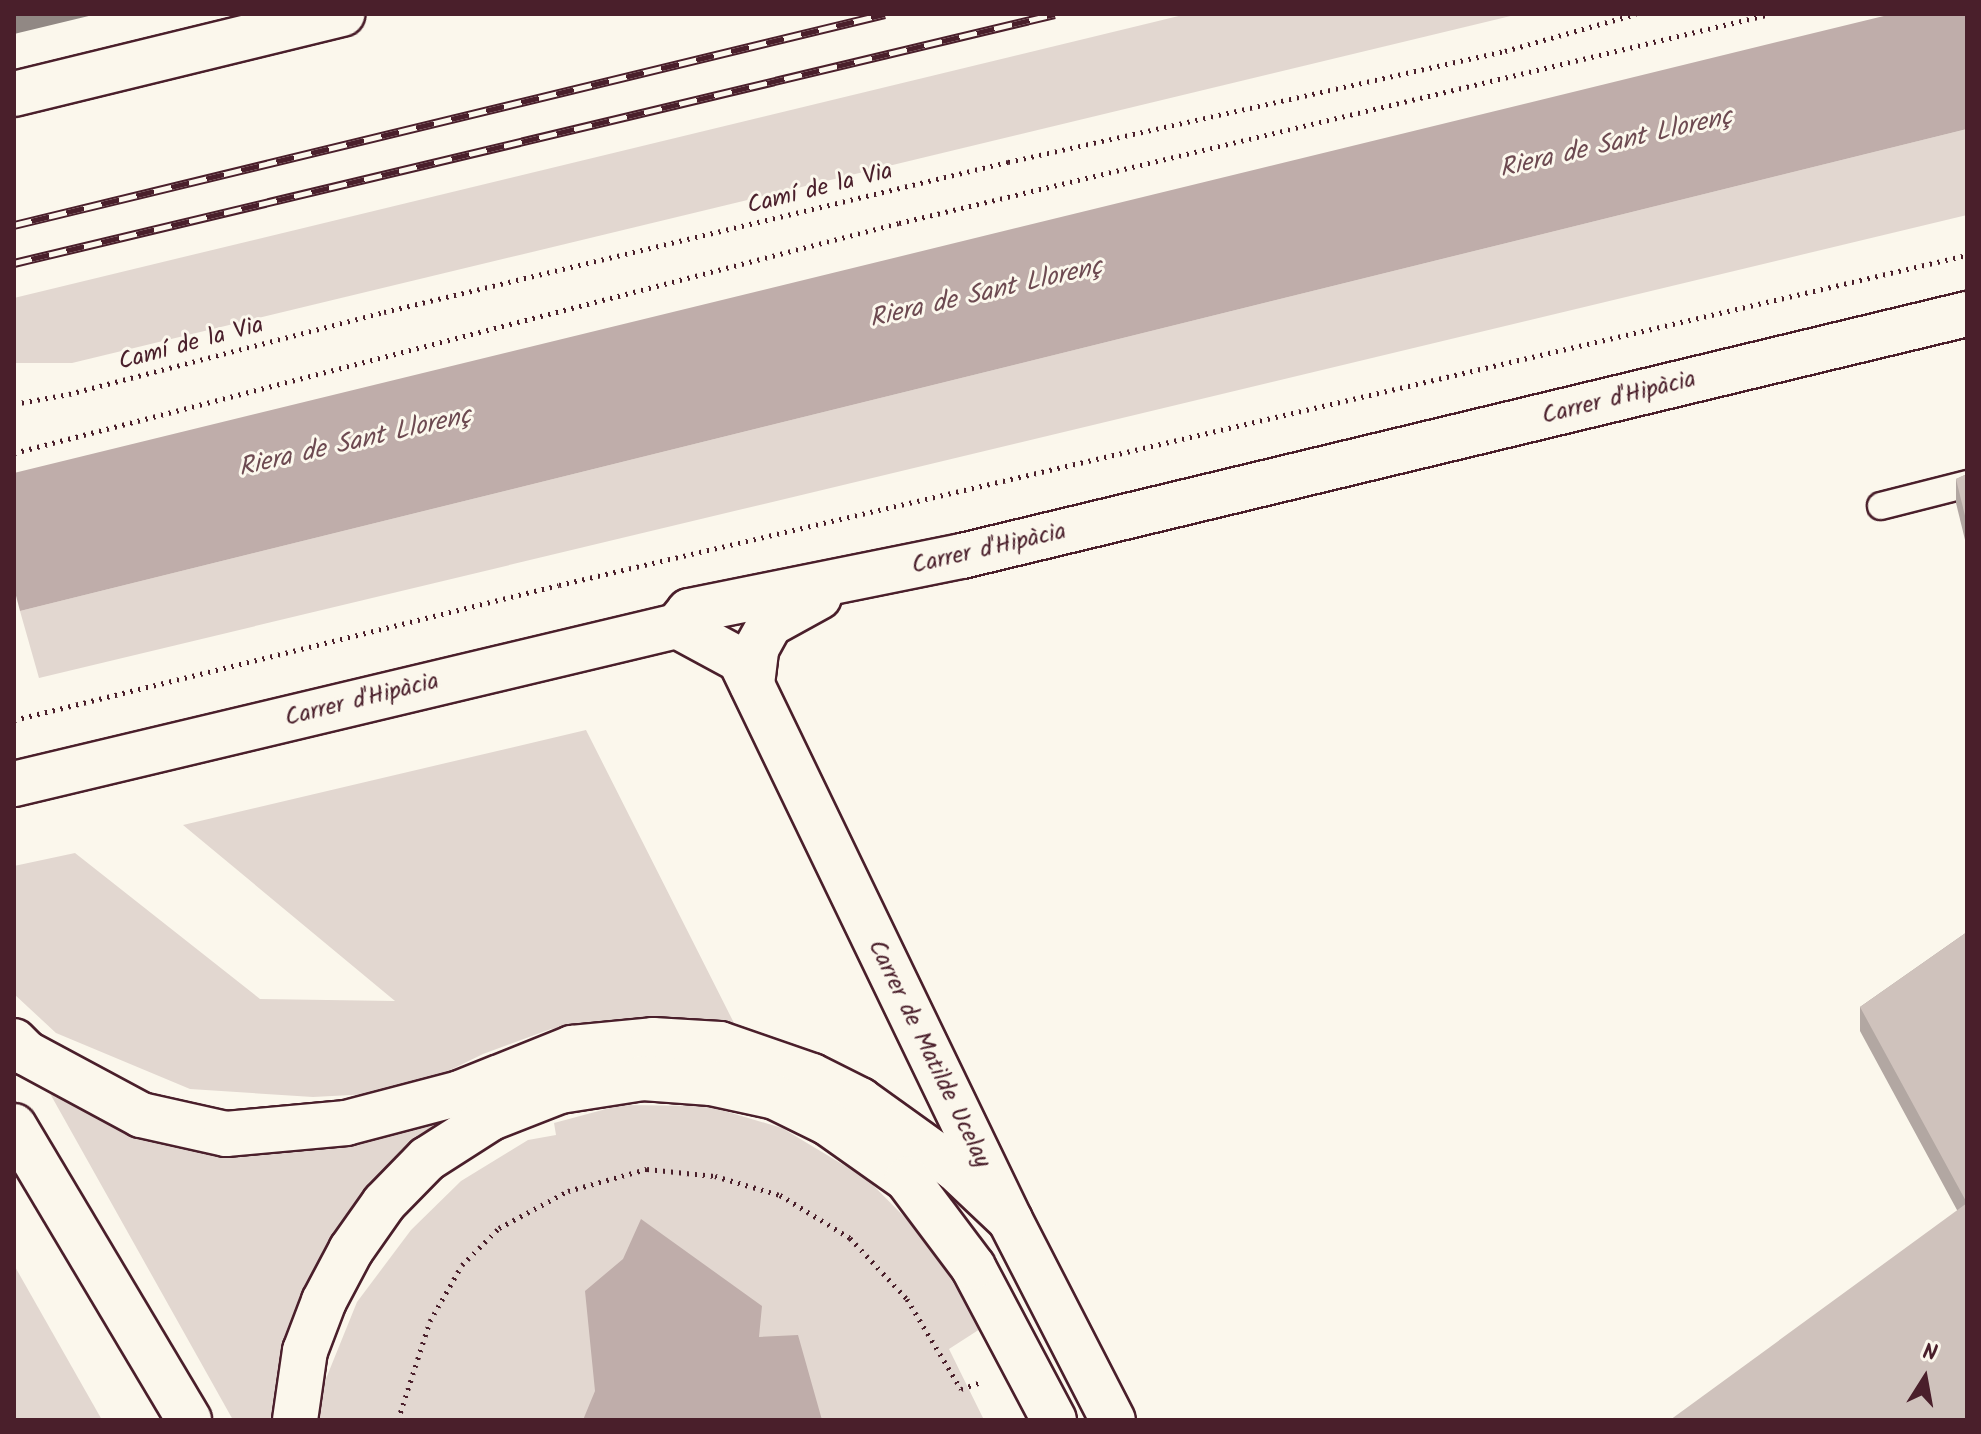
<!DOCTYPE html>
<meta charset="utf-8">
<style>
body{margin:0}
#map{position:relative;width:1981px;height:1434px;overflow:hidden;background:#fbf7ec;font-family:Kalam,sans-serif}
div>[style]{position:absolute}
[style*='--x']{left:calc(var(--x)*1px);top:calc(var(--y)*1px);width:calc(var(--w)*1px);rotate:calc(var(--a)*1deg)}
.green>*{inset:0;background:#e2d7d0}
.water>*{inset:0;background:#bfadaa}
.path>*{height:5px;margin-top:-2.5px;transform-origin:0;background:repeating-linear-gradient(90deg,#4a1f2b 0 2px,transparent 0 8px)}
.roads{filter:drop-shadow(2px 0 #4a1f2b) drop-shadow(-2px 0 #4a1f2b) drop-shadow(0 2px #4a1f2b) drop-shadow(0 -2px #4a1f2b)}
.service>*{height:26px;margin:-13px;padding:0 13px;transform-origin:13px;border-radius:13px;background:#fbf7ec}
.minor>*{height:44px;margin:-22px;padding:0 22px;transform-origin:22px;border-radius:22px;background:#fbf7ec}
.tertiary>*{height:44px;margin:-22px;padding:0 22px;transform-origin:22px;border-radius:22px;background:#fbf7ec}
.motorway>*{height:44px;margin:-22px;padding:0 22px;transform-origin:22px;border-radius:22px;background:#fbf7ec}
.rail>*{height:9px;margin-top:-4.5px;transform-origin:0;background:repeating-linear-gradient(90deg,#fbf7ec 0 18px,#4a1f2b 0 36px);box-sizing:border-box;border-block:2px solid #4a1f2b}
.wall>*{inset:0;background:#b2a7a2}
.shaded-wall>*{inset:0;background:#918884}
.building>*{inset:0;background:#cfc2bc}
span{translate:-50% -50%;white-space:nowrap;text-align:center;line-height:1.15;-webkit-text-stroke:6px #fbf7ec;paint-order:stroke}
.street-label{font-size:24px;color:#4a1f2b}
.water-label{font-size:26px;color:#6d4a51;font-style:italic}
.frame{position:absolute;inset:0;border:16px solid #4a1f2b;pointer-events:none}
.north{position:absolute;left:1885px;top:1338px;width:80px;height:80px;-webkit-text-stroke:6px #fbf7ec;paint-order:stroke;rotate:11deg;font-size:22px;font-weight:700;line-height:32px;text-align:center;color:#4a1f2b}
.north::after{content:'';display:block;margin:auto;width:28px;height:36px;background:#4a1f2b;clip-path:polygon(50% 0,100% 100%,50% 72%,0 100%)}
</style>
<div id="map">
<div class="green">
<i style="clip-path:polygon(1187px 14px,1519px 14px,72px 363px,14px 363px,14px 298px)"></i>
<i style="clip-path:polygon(1967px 129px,1967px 215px,39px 678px,20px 611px)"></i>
<i style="clip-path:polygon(586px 730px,735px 1025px,632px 1021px,551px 1029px,483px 1054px,434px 1078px,370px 1094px,313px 1097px,190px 1089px,56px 1033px,14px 994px,14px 866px,75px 853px,260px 999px,395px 1001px,183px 825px)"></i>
<i style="clip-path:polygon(48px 1090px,170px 1137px,248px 1152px,320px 1149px,483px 1099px,359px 1205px,325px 1251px,298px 1315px,273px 1420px,233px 1420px)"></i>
<i style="clip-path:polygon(621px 1105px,708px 1106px,782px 1128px,867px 1179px,930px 1243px,980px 1329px,949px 1349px,984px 1420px,315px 1420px,321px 1391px,357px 1302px,411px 1230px,461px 1181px,528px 1140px,556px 1135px,554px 1123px)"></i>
<i style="clip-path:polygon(14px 1265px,102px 1420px,14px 1420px)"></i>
</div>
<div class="water">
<i style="clip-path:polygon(1892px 14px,1967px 14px,1967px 129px,20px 611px,14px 588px,14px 473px)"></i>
<i style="clip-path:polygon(641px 1219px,762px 1306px,759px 1337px,798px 1335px,822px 1420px,583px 1420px,595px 1391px,585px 1291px,623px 1259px)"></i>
</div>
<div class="path">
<i style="--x:14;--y:404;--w:56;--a:-10.3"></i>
<i style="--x:69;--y:394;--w:325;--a:-14.6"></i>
<i style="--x:384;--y:312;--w:642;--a:-13.52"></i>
<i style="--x:1008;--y:162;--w:509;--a:-12.59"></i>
<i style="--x:1505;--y:51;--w:136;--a:-15.8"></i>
<i style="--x:14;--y:453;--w:914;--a:-14.57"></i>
<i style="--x:899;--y:223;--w:896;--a:-13.49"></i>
<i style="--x:14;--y:720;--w:561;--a:-13.91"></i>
<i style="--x:559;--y:585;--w:1446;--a:-13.19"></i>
<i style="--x:398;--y:1420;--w:104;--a:-72.1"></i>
<i style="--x:430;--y:1321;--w:64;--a:-60.3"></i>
<i style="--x:462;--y:1265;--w:52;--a:-45"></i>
<i style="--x:499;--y:1228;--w:78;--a:-28.2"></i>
<i style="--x:568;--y:1191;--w:82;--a:-15.6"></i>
<i style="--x:647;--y:1169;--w:68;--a:5.9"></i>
<i style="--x:715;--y:1176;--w:68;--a:16.3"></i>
<i style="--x:780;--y:1195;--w:82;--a:31.6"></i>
<i style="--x:850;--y:1238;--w:83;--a:46.9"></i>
<i style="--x:907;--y:1299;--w:105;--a:59"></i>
<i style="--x:961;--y:1389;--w:21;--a:-19"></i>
</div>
<div class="roads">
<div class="service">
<i style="--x:1881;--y:506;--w:89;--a:-14.3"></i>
</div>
<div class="minor">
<i style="--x:14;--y:94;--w:338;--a:-13.7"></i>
<i style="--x:677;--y:626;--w:72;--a:28.4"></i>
<i style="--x:740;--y:660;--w:622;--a:64.26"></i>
<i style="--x:1010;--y:1220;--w:225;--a:62.8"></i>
<i style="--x:752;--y:684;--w:35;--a:-83"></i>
<i style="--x:756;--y:649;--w:29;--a:-61"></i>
<i style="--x:770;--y:624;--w:56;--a:-28.9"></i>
<i style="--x:14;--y:784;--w:682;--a:-13.4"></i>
<i style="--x:677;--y:626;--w:19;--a:-51"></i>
<i style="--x:689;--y:611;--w:278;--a:-11.4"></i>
<i style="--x:962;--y:556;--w:1034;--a:-13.54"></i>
<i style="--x:973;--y:1267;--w:173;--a:62.1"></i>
</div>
<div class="tertiary">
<i style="--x:14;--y:1041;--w:17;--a:45"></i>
<i style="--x:26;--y:1053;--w:131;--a:28.3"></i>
<i style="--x:141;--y:1115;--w:87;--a:12.6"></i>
<i style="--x:226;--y:1134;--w:121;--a:-5.2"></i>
<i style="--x:346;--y:1123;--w:118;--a:-14.7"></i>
<i style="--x:460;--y:1093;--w:121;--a:-21.9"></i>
<i style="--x:572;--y:1048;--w:81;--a:-5.6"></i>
<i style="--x:653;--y:1040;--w:67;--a:3.4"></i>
<i style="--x:720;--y:1044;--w:97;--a:19.2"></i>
<i style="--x:812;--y:1076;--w:54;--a:26.6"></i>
<i style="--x:860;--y:1100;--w:118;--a:35.7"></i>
<i style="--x:956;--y:1169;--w:74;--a:43.4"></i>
</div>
<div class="motorway">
<i style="--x:14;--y:1126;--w:342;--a:59.2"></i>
<i style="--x:295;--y:1420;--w:70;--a:-81.8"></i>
<i style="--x:305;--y:1351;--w:53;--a:-69.2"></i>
<i style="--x:324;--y:1301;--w:58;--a:-62.1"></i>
<i style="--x:351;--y:1250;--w:57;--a:-54.9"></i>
<i style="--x:384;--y:1203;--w:62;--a:-45.7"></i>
<i style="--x:427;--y:1159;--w:76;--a:-32.6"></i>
<i style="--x:491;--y:1118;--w:74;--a:-21.4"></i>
<i style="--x:560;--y:1091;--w:84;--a:-8.9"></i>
<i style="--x:643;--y:1078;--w:68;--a:4.2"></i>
<i style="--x:711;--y:1083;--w:66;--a:12.3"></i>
<i style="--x:775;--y:1097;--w:59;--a:26.1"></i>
<i style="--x:828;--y:1123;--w:97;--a:35.3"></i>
<i style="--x:907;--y:1179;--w:110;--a:53.1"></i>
</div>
</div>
<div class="rail">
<i style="--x:14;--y:225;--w:896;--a:-13.62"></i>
<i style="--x:14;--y:263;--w:1070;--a:-13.45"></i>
</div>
<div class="wall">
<i style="clip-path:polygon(1967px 474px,1967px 548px,1956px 503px,1956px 479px)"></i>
<i style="clip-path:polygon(1967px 932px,1967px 1420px,1957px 1210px,1860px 1031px,1860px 1007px)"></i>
</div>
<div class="shaded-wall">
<i style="clip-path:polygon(14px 14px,97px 14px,14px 34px)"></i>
</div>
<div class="building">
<i style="clip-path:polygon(1967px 474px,1967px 524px,1956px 479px)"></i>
<i style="clip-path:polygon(1967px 932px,1967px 1420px,1670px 1420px,1967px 1203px,1860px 1007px)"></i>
</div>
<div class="street-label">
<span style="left:820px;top:189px;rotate:-14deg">Camí de la Via</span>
<span style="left:191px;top:344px;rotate:-15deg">Camí de la Via</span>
<span style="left:1619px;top:398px;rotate:-14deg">Carrer d'Hipàcia</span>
<span style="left:989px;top:549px;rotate:-13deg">Carrer d'Hipàcia</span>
<span style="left:362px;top:700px;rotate:-14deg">Carrer d'Hipàcia</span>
<span style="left:929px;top:1054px;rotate:64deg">Carrer de Matilde Ucelay</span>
</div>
<div class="water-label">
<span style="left:1616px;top:144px;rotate:-13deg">Riera de Sant Llorenç</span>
<span style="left:986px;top:294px;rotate:-13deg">Riera de Sant Llorenç</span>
<span style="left:355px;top:443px;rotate:-13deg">Riera de Sant Llorenç</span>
</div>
<div class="frame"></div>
<div class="north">N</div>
</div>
